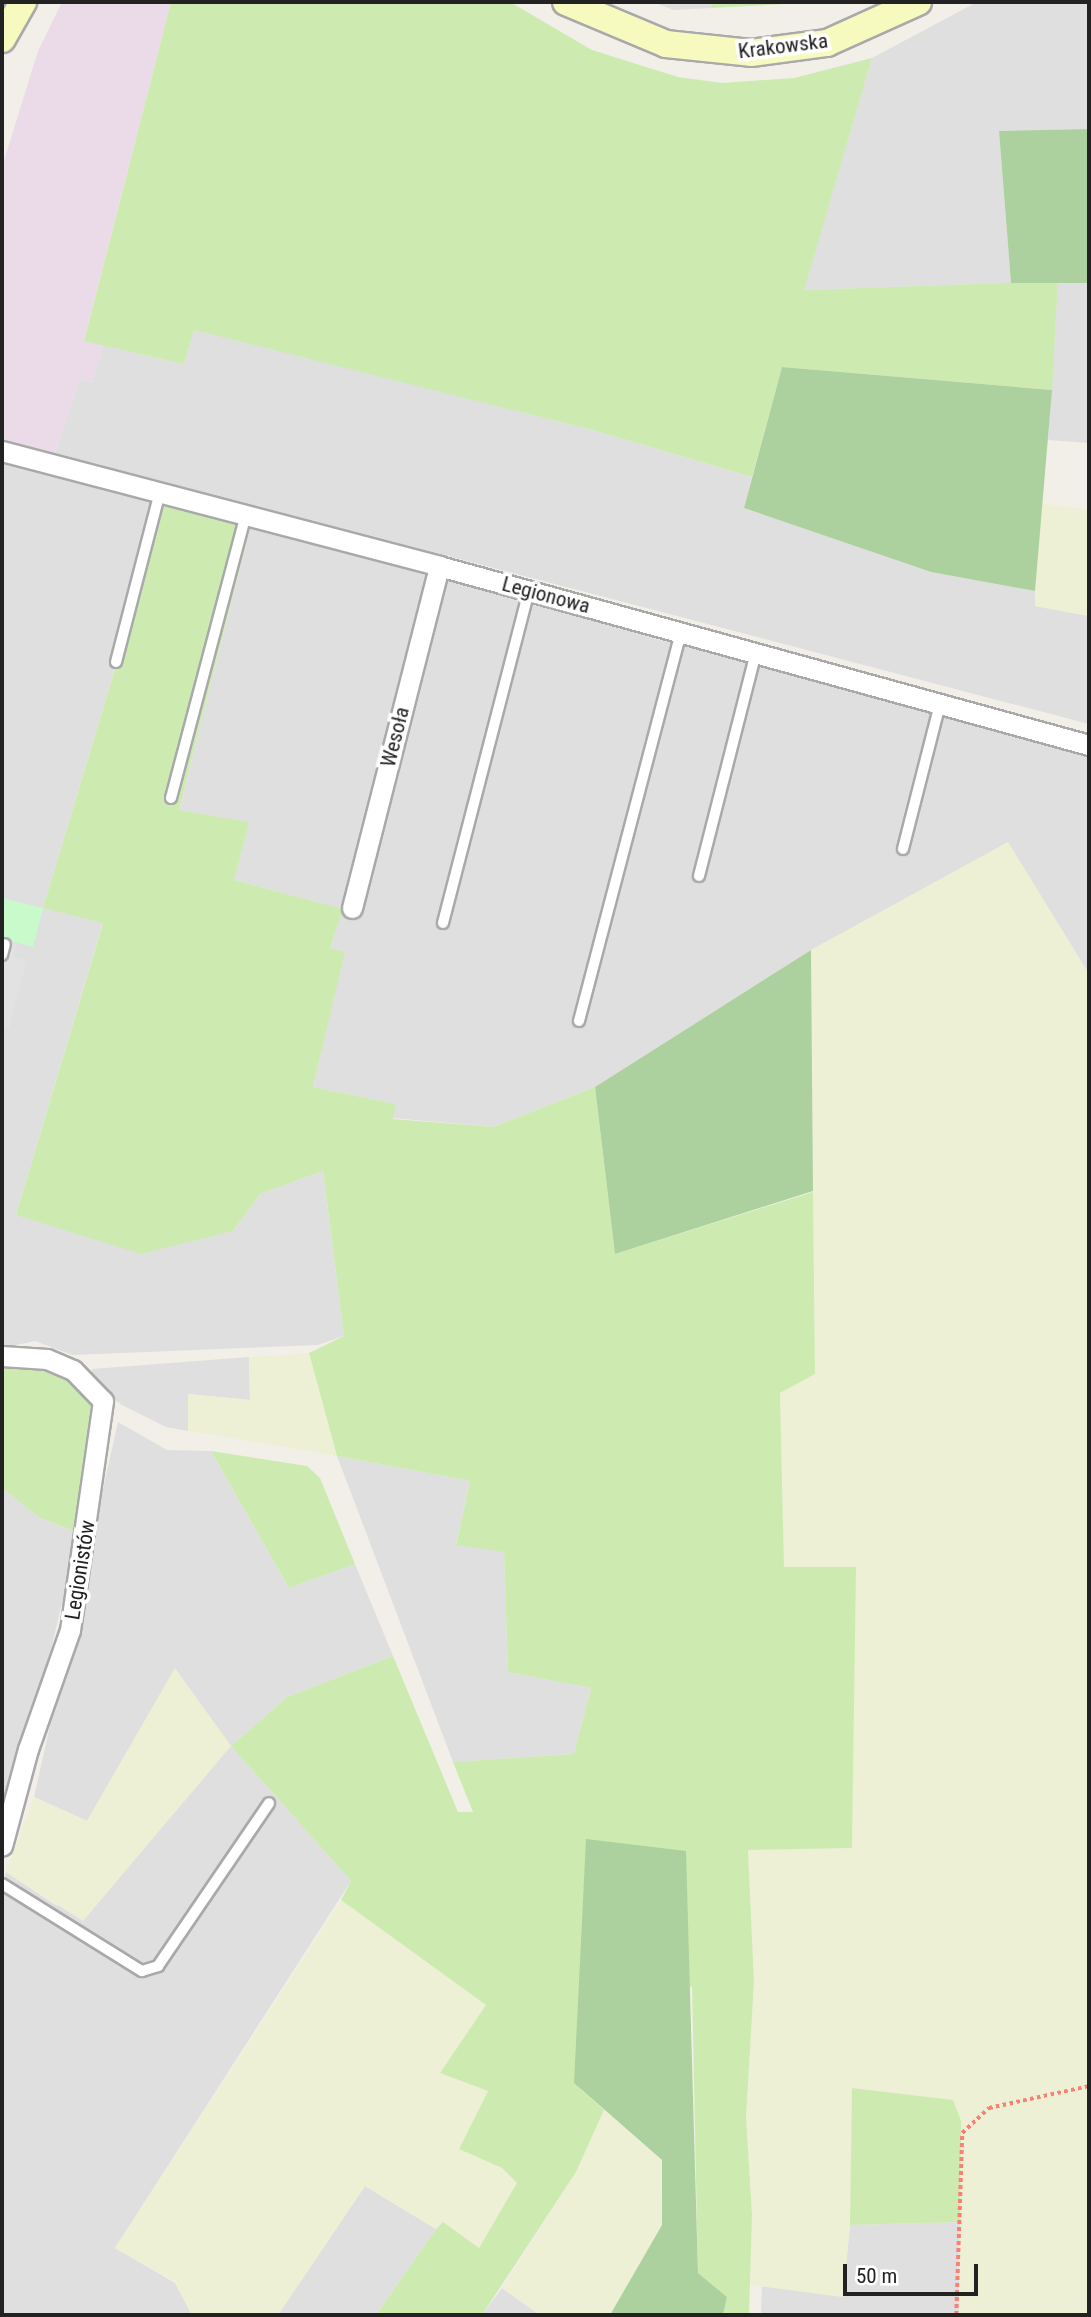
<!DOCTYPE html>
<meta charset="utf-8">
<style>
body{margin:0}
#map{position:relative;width:1091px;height:2317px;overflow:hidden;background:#f2efe9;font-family:"Roboto Condensed",sans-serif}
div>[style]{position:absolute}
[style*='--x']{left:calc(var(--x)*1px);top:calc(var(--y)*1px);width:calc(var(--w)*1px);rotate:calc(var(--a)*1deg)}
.residential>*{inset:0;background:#e0dfdf}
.industrial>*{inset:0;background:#ebdbe8}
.farmland>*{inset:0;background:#eef0d5}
.grass>*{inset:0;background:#cdebb0}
.forest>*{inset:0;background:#add19e}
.park>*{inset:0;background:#c8facc}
.parking>*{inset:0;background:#e2e2e2}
.path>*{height:3.5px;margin-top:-1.75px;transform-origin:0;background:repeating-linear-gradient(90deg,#fa8072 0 3.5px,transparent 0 7px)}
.roads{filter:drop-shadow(2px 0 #a9a9a9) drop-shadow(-2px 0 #a9a9a9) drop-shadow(0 2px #a9a9a9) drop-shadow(0 -2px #a9a9a9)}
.lane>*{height:10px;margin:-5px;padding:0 5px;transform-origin:5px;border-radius:5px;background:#fff}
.street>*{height:19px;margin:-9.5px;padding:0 9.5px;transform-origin:9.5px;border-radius:9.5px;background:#fff}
.secondary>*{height:26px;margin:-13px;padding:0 13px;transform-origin:13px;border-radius:13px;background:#f7fabf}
span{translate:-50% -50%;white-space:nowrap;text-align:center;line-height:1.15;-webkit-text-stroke:7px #fff;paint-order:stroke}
.street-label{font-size:21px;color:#222}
.frame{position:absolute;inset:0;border:4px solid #222;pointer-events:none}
.scale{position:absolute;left:843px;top:2264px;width:135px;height:32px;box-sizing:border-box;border:4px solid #222;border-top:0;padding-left:9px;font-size:21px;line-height:24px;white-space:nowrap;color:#222;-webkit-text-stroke:5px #fff;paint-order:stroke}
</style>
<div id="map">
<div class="residential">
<i style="clip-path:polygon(653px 2px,712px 2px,712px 8px,673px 10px)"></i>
<i style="clip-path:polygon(977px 2px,1089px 2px,1089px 129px,999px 131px,1011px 283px,803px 290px,872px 58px)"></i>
<i style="clip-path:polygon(1058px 281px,1089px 283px,1089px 443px,1048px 440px)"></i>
<i style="clip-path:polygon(194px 329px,596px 431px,752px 477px,744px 508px,931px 572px,1035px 591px,1035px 606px,1089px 616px,1089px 724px,55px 453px,80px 379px,92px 382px,103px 345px,184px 364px)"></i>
<i style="clip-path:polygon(2px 463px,165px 503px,43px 908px,103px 922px,16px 1215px,233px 1231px,260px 1194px,323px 1171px,344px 1336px,318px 1345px,73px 1355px,35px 1341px,2px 1348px)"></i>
<i style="clip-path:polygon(251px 524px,660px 640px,1089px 753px,1089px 974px,1008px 843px,811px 950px,595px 1087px,493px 1127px,392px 1118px,395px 1104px,313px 1087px,344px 953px,330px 949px,342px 909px,234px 880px,179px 810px)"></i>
<i style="clip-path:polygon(249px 1357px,250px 1400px,188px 1394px,188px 1431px,166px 1427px,122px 1405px,92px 1382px,92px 1369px)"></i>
<i style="clip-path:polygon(118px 1422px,167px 1450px,211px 1451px,289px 1588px,355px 1564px,393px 1656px,287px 1697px,231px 1746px,351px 1881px,115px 2248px,175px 2283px,192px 2315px,2px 2315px,2px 1887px,6px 1872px,57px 1906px,175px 1669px,87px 1821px,34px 1797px)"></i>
<i style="clip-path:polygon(337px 1456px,470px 1481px,456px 1544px,504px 1551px,508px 1672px,591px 1688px,574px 1754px,453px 1762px)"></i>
<i style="clip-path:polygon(2px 1488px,38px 1517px,79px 1533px,50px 1653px,2px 1816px)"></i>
<i style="clip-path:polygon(365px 2186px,436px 2229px,376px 2315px,278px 2315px)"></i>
<i style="clip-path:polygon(960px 2222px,959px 2315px,761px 2315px,762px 2286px,843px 2296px,850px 2225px)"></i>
<i style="clip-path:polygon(502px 2288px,540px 2315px,482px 2315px)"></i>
</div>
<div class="industrial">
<i style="clip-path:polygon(62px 2px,171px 2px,84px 340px,103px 345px,92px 382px,80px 379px,55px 453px,2px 439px,2px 167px,38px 51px)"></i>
</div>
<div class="farmland">
<i style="clip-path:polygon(1039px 503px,1089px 510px,1089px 616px,1035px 606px)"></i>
<i style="clip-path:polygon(1008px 842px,1089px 974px,1089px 2315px,959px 2315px,961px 2122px,953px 2101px,853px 2088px,850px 2225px,843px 2297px,750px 2285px,752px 2215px,746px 2117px,754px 1982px,748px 1850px,852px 1848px,855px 1567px,784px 1567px,780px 1393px,815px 1374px,811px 950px)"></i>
<i style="clip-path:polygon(309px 1353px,337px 1456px,188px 1431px,188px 1394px,250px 1400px,249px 1357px)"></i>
<i style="clip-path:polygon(175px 1668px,231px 1746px,83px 1921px,6px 1872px,34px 1797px,87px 1821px)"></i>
<i style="clip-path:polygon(341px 1900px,486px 2005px,440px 2073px,488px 2091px,459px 2149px,502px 2168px,517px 2183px,479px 2249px,443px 2222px,436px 2229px,365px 2186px,278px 2315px,192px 2315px,175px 2282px,115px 2248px)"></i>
<i style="clip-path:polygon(604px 2110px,661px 2160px,662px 2225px,610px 2315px,540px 2315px,502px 2288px,576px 2172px)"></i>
</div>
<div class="grass">
<i style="clip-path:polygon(171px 2px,510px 2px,592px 50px,678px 77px,722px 83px,794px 78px,872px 58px,804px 290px,1058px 281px,1052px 390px,782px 367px,752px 477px,596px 431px,194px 330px,184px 364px,84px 341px)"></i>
<i style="clip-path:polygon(712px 2px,821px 2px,712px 8px)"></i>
<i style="clip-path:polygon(165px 503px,251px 524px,179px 810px,249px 822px,234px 880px,343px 909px,330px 948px,345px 952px,313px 1087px,396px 1104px,393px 1119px,493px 1127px,595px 1087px,615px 1254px,813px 1192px,815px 1374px,780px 1393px,784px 1567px,856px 1567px,852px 1848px,748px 1850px,754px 1982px,746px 2117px,752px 2215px,749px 2315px,723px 2315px,727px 2297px,698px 2273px,692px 1986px,574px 2083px,604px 2110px,576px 2172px,482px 2315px,376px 2315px,436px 2229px,443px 2222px,479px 2248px,517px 2183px,502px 2168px,459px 2149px,488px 2091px,440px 2073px,486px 2005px,341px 1900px,351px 1881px,231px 1746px,287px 1697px,393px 1656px,458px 1812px,473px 1812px,453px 1762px,574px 1754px,591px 1688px,508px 1672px,504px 1552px,456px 1545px,470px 1481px,337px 1456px,309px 1353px,344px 1336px,323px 1171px,260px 1194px,233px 1231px,141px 1254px,16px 1215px,103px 923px,43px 908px)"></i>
<i style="clip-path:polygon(2px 1364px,48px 1366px,86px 1395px,96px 1414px,79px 1533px,38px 1517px,2px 1488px)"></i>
<i style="clip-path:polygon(211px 1451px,307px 1466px,320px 1478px,355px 1564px,289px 1588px)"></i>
<i style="clip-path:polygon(852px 2088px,953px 2100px,961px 2121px,960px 2222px,850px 2225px)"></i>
</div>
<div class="forest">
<i style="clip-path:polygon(1089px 129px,1089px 283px,1011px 283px,999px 131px)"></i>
<i style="clip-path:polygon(782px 367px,1052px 390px,1035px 591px,931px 572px,744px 508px)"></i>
<i style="clip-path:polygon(811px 950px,813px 1191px,615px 1254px,595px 1087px)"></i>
<i style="clip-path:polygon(586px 1839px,686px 1851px,698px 2273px,727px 2297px,723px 2315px,610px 2315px,662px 2225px,662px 2160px,574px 2083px)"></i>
</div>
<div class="park">
<i style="clip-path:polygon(2px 898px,43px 908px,33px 947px,2px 939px)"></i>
</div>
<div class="parking">
<i style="clip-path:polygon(2px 940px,17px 944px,13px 957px,27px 960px,9px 1028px,2px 1026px)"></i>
</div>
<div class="path">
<i style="--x:956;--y:2315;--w:182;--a:-88.1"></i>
<i style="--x:962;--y:2133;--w:37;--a:-43"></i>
<i style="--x:989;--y:2108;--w:102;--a:-12.4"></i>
</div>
<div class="roads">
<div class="lane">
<i style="--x:116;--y:662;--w:176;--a:-75.5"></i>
<i style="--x:171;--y:798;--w:293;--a:-75.2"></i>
<i style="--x:903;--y:849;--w:150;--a:-75.7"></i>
<i style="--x:699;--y:876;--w:230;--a:-75.7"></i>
<i style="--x:443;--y:923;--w:343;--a:-75.5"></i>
<i style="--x:2;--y:955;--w:11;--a:-75"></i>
<i style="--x:579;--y:1021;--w:402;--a:-75.3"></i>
<i style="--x:2;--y:1884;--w:165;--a:31.9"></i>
<i style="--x:142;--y:1971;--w:17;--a:-17"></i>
<i style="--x:158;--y:1966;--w:197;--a:-55.7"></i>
</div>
<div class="street">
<i style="--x:2;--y:451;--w:452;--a:14.7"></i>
<i style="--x:439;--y:566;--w:674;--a:15.4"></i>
<i style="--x:352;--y:908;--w:353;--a:-75.7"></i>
<i style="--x:2;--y:1356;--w:45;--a:3.8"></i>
<i style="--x:47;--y:1359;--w:28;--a:23"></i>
<i style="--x:73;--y:1370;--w:43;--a:45.9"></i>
<i style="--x:103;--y:1401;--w:231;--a:98.2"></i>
<i style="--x:70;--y:1630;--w:126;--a:109.4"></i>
<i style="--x:28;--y:1749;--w:100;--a:105"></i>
</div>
<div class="secondary">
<i style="--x:566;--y:2;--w:108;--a:22.8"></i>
<i style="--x:666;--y:44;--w:85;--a:6"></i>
<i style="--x:751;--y:53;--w:77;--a:-7.5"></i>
<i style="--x:827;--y:43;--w:100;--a:-24.3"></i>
<i style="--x:2;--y:39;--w:43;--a:-60.4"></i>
</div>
</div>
<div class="street-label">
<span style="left:783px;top:46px;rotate:-7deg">Krakowska</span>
<span style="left:546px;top:595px;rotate:15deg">Legionowa</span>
<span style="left:395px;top:737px;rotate:-76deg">Wesoła</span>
<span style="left:80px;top:1570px;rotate:-81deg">Legionistów</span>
</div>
<div class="frame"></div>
<div class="scale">50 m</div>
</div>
